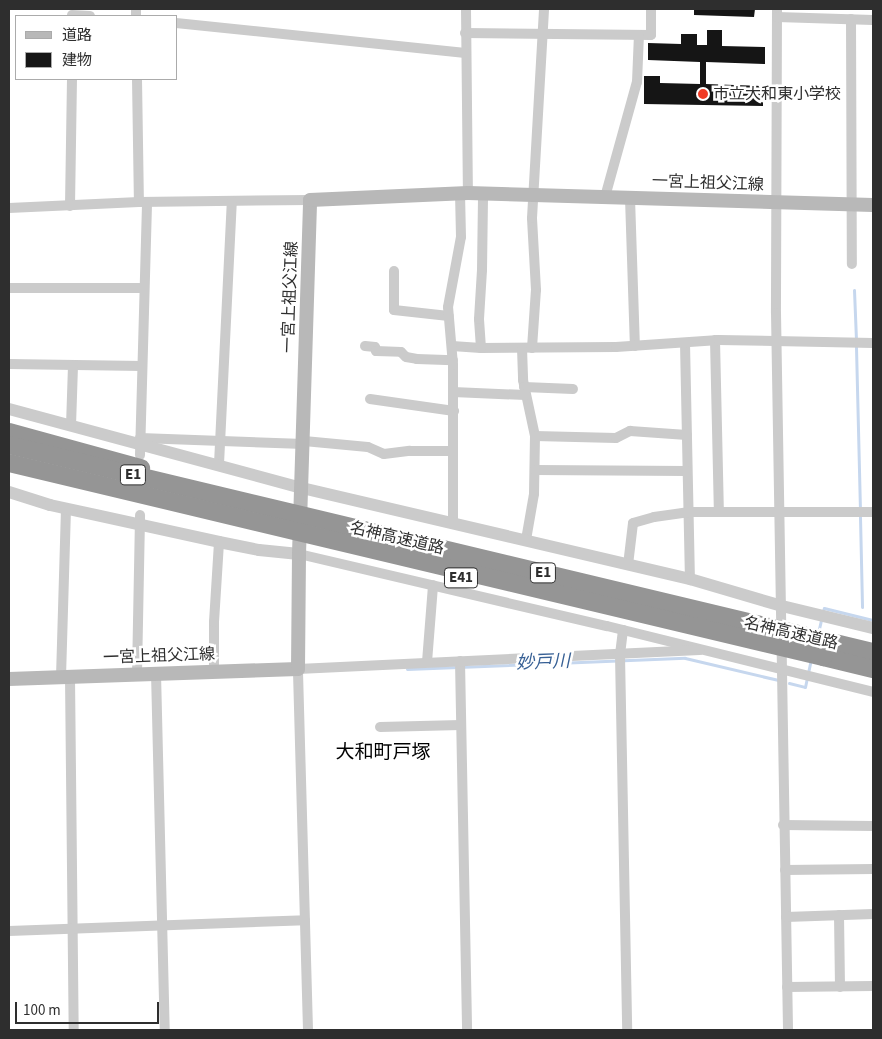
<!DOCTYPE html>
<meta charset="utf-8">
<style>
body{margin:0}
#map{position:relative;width:882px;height:1039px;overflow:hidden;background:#fff;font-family:"Source Sans 3","Noto Sans JP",sans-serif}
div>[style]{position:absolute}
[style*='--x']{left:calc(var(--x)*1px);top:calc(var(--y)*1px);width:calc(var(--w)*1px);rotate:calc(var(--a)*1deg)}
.stream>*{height:3px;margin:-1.5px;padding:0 1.5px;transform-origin:1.5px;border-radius:1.5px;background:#c6d7ee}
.building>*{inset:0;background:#151515}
.minor>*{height:10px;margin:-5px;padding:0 5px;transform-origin:5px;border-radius:5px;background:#cbcbcb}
.tertiary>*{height:12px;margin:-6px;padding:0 6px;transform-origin:6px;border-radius:6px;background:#cbcbcb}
.secondary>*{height:14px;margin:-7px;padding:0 7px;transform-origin:7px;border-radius:7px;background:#b8b8b8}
.motorway>*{height:18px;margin:-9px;padding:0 9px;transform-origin:9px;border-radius:9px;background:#959595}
.motorway-bridge>*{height:18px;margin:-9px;padding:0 9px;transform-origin:9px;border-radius:9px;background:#959595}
.dots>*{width:14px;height:14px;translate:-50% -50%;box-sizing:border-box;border:2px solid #fff;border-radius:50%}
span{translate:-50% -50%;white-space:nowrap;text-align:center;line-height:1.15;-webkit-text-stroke:5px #fff;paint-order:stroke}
.shield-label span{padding:1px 4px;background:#fff;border:1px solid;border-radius:4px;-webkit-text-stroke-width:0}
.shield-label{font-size:15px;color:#2e2e2e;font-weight:700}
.poi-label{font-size:16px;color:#2e2e2e}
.left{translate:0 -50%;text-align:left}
.street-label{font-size:16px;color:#2e2e2e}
.water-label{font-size:18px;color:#376095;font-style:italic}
.quarter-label{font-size:19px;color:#000}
.frame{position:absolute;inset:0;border:10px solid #2e2e2e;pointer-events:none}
.legend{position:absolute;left:15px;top:15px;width:162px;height:65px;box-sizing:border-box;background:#fff;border:1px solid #ababab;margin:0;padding:6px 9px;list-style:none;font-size:15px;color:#2e2e2e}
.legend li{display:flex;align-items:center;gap:10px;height:25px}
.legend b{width:25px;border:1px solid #ababab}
.scale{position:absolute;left:15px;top:1002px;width:144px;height:22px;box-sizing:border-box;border:2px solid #2e2e2e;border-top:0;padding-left:6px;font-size:15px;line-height:18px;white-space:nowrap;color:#2e2e2e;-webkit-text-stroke:4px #fff;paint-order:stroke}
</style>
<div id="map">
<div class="stream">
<i style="--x:854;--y:290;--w:49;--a:87.7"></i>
<i style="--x:856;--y:347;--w:162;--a:88.6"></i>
<i style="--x:860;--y:517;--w:90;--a:88.7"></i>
<i style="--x:822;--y:614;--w:6;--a:-72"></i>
<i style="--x:824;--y:608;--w:50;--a:13.8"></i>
<i style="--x:818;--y:633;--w:13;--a:-77"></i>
<i style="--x:407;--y:669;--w:278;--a:-2.3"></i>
<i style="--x:685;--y:658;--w:96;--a:13.3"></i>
<i style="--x:789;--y:683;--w:16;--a:14"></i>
<i style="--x:805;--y:687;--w:29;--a:-78"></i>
</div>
<div class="building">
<i style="clip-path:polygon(694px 9px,755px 9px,754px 17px,694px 15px)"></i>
<i style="clip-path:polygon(707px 30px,722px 30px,722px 46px,765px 47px,765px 64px,706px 62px,706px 84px,763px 86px,763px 106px,644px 104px,644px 76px,660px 76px,660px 83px,700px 84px,700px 62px,648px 60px,648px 43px,681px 44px,681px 34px,697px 34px,697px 45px,707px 45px)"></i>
</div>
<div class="minor">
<i style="--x:136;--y:9;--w:7;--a:90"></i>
<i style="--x:466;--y:9;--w:184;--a:89.4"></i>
<i style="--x:777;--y:9;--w:304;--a:90.2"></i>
<i style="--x:776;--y:313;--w:717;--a:89.04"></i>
<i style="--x:72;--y:15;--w:18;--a:3"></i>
<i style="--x:777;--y:17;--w:96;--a:1.8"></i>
<i style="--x:851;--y:19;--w:245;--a:89.8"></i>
<i style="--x:176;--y:23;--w:291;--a:5.9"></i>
<i style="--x:465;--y:33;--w:186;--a:0.6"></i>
<i style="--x:651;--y:35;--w:26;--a:-90"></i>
<i style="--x:137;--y:79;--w:123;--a:89.1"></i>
<i style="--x:605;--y:197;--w:119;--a:-74.5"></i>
<i style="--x:637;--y:82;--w:47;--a:-87.6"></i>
<i style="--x:630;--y:198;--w:148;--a:88.1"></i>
<i style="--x:70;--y:206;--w:127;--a:-89.1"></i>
<i style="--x:9;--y:208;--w:130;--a:-2.6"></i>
<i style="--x:139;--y:202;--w:171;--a:-0.7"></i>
<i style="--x:394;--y:271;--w:39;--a:90"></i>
<i style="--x:394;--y:310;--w:55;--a:6.2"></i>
<i style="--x:9;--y:288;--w:135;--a:0"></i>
<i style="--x:715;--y:340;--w:172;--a:88.7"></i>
<i style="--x:685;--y:343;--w:236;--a:88.8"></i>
<i style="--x:365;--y:346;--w:10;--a:6"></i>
<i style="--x:375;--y:347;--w:4;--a:76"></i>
<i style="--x:376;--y:351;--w:25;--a:2"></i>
<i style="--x:401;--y:352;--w:7;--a:45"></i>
<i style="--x:406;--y:357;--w:11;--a:10"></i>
<i style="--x:417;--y:359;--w:36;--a:2"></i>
<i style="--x:452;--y:346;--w:29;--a:4"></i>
<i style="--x:481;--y:348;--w:135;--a:-0.4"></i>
<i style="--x:616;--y:347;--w:103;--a:-3.9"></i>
<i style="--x:719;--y:340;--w:154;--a:1.1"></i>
<i style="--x:481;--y:348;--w:29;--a:-94"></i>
<i style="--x:479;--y:319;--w:49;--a:-86.5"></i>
<i style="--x:482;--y:270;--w:76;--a:-89.2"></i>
<i style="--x:522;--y:348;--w:32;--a:88"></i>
<i style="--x:523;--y:380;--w:57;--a:77.9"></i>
<i style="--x:535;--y:436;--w:58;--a:91"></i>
<i style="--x:534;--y:494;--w:47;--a:99.9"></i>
<i style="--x:532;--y:348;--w:58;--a:-86.1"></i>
<i style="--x:536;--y:290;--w:72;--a:-93.2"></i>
<i style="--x:532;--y:218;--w:209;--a:-86.7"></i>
<i style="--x:9;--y:364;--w:133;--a:0.9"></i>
<i style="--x:524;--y:387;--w:49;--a:2.3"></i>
<i style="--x:453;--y:392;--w:73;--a:2.4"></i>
<i style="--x:370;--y:399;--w:85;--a:8.1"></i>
<i style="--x:71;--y:426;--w:61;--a:-88.1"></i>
<i style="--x:535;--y:436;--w:81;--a:1.4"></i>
<i style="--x:616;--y:438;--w:16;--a:-27"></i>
<i style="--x:630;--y:431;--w:57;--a:4"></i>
<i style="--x:140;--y:438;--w:164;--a:2.1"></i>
<i style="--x:304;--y:441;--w:64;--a:5.4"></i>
<i style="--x:368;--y:447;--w:17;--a:24"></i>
<i style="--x:384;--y:454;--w:26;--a:-7"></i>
<i style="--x:410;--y:451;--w:43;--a:0"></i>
<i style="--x:140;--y:455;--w:253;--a:-88.4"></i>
<i style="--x:219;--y:464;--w:263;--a:-87.2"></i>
<i style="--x:535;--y:470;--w:152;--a:0.4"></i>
<i style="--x:453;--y:522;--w:157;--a:-90"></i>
<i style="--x:453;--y:365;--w:58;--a:-94.9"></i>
<i style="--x:448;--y:307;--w:71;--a:-79.5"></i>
<i style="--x:461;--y:237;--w:44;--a:-91.3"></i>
<i style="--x:299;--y:554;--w:316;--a:13.2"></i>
<i style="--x:607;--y:626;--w:274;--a:13.9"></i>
<i style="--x:628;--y:565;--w:42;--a:-83.2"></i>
<i style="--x:633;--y:523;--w:22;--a:-16"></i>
<i style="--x:654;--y:517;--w:34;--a:-8"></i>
<i style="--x:688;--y:512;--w:185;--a:0"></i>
<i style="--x:623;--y:630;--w:25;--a:97"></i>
<i style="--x:620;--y:655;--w:375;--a:88.9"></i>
<i style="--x:460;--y:661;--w:369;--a:88.9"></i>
<i style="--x:427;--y:662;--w:77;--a:-85.5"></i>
<i style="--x:214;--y:671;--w:49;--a:-90"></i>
<i style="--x:214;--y:622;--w:80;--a:-86.4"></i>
<i style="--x:156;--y:673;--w:357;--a:88.6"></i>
<i style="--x:137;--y:674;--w:159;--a:-88.9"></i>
<i style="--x:61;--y:677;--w:169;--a:-88.3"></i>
<i style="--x:70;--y:677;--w:353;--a:89.4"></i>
<i style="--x:380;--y:727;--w:81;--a:-1.4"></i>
<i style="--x:783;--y:825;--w:90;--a:0.6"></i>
<i style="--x:785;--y:870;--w:88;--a:-0.7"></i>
<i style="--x:839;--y:915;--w:72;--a:89.2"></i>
<i style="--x:786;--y:917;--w:87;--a:-2"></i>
<i style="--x:9;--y:931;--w:296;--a:-2.1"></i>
<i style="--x:787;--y:987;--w:86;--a:-0.7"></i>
<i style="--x:308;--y:1030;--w:361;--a:-91.6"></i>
<i style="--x:298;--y:669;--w:402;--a:-2.7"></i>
</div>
<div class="tertiary">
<i style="--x:9;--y:409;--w:303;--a:15.1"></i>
<i style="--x:302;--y:488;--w:399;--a:13.2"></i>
<i style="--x:690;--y:579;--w:96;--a:16.4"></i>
<i style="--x:782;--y:606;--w:94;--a:13.6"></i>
<i style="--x:9;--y:492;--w:43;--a:17.6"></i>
<i style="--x:50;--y:505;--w:173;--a:12.3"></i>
<i style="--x:219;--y:542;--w:41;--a:11.3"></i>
<i style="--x:259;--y:550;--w:40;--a:5.7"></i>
</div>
<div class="secondary">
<i style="--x:9;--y:679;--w:289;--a:-2"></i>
<i style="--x:298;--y:669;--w:115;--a:-89.5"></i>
<i style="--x:299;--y:554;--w:354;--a:-88.2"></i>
<i style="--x:310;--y:200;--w:158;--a:-2.5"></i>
<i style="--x:468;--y:193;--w:405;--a:1.7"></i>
</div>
<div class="motorway">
<i style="--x:9;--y:432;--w:137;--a:15.3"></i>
<i style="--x:827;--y:641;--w:47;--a:13.4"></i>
<i style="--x:823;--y:657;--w:51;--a:13.5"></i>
</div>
<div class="motorway-bridge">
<i style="--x:9;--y:445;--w:841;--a:13.47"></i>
<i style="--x:9;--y:463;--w:837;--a:13.41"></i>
</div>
<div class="dots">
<i style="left:703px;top:94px;background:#f03b25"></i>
</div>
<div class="shield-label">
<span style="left:133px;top:475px">E1</span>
<span style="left:543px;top:573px">E1</span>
<span style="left:461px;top:578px">E41</span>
</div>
<div class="poi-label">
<span class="left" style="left:713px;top:94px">市立大和東小学校</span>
</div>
<div class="street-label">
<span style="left:708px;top:183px;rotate:2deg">一宮上祖父江線</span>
<span style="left:290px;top:297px;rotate:-88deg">一宮上祖父江線</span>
<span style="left:397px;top:538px;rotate:13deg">名神高速道路</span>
<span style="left:791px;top:633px;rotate:13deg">名神高速道路</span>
<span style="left:159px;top:656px;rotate:-2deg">一宮上祖父江線</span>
</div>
<div class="water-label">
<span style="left:543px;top:663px;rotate:-2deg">妙戸川</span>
</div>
<div class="quarter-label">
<span style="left:383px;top:753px">大和町戸塚</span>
</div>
<div class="frame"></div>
<ul class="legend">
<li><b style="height:6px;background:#b8b8b8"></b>道路</li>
<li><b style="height:14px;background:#151515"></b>建物</li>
</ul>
<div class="scale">100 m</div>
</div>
